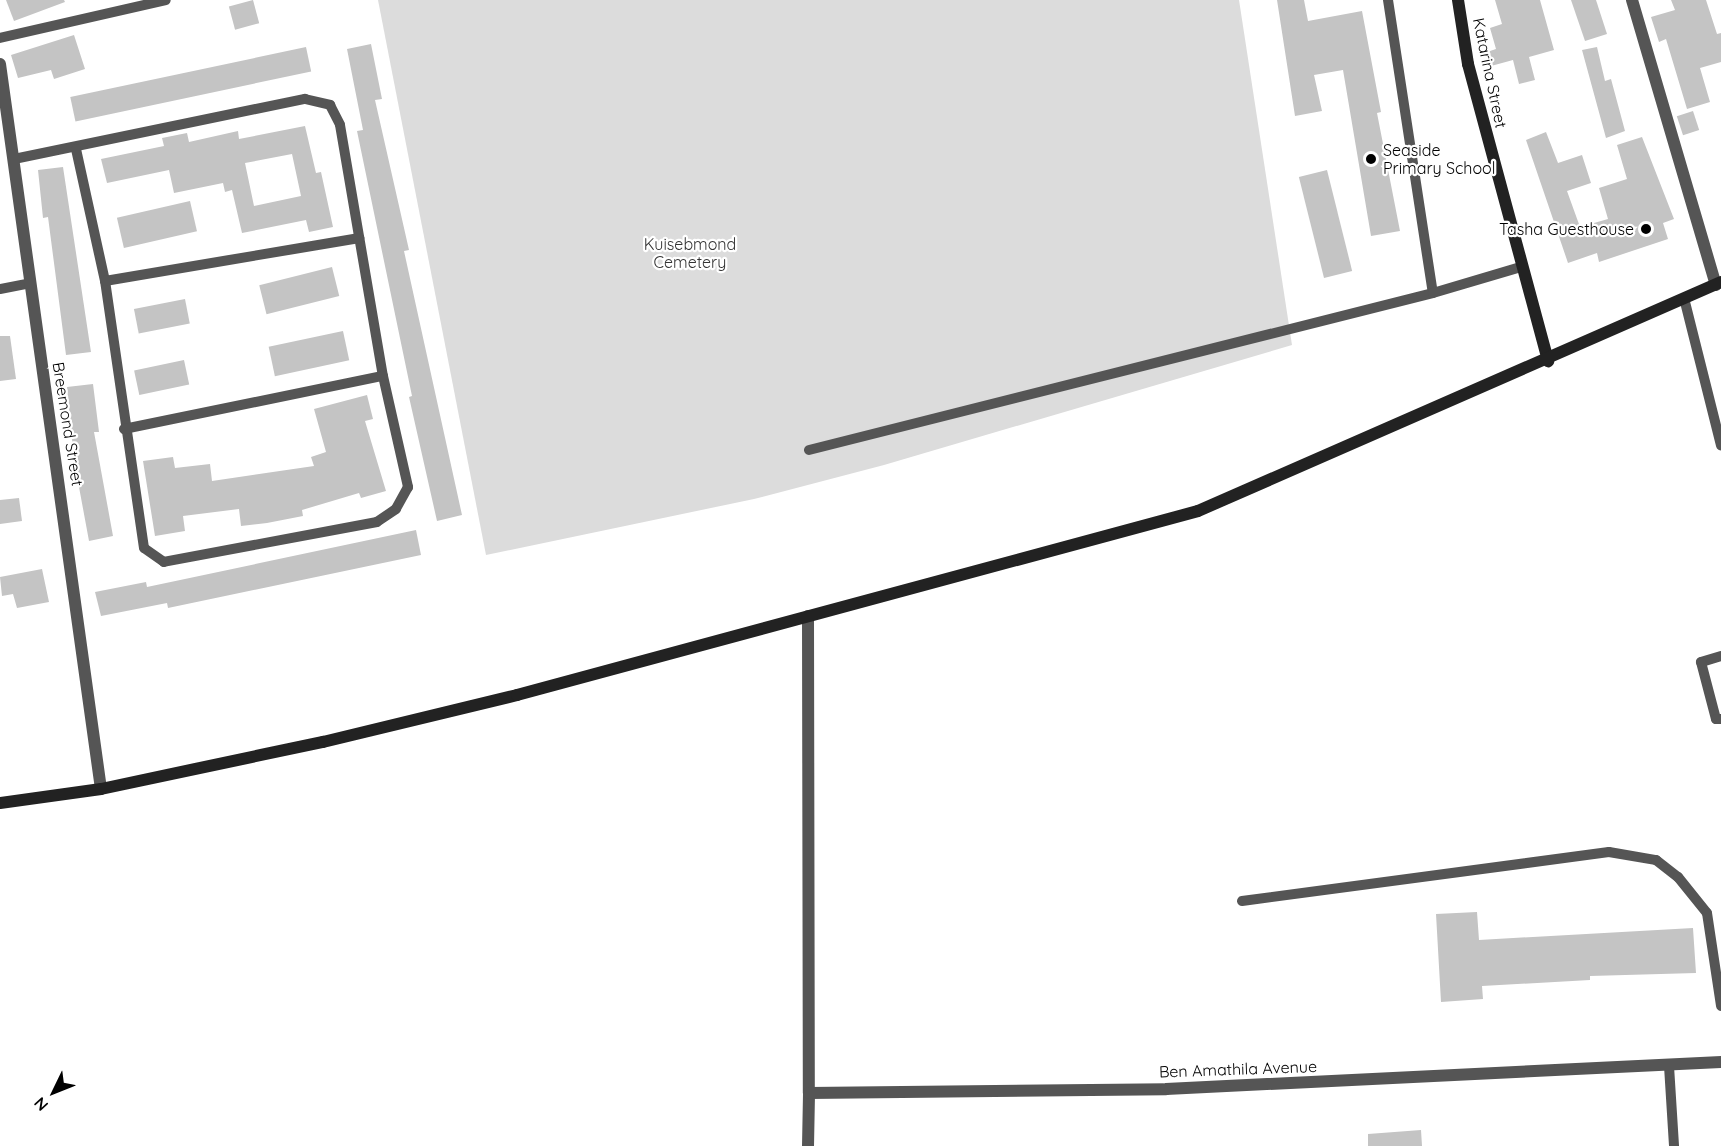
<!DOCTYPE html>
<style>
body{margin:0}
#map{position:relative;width:1721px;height:1146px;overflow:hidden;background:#fff;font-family:Quicksand,sans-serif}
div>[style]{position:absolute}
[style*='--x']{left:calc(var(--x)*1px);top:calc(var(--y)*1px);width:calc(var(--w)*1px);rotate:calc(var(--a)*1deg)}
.green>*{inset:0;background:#dcdcdc}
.building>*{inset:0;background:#c4c4c4;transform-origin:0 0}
.lane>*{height:10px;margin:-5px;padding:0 5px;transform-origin:5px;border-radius:5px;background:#555}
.street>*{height:12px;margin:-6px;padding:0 6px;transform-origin:6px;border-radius:6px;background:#555}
.secondary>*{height:12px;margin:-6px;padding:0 6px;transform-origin:6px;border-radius:6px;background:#222}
.dots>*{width:16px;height:16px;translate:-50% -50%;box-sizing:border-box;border:3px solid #fff;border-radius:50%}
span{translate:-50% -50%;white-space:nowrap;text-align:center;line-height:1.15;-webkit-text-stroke:4.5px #fff;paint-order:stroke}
.street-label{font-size:16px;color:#000}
.poi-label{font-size:16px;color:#000}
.left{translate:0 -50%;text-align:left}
.right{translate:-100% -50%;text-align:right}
.park-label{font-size:16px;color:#333}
.north{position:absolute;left:24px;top:1062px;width:60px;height:60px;-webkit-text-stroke:4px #fff;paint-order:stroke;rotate:227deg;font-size:16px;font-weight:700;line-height:24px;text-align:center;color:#000}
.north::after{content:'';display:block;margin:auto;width:21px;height:27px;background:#000;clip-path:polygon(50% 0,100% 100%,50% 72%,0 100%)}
</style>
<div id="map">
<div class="green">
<i style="clip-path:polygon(378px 0,1239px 0,1292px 345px,884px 465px,754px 499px,486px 555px)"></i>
</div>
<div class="building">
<i style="clip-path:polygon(6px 0,64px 0,65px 2px,14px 21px)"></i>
<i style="left:253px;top:0;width:24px;height:25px;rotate:75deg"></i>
<i style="clip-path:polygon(1277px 0,1304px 0,1308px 21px,1362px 11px,1381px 112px,1377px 113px,1400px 231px,1371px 236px,1343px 70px,1314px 75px,1322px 111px,1295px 116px)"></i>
<i style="clip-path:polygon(1495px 0,1540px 0,1554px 50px,1529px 57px,1535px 80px,1519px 84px,1513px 60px,1491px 66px,1487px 52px,1496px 49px,1490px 28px,1502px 24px)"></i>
<i style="clip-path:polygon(1571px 0,1596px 0,1607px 34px,1585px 41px)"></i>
<i style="clip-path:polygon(1671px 0,1706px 0,1717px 34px,1721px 33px,1721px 62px,1700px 68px,1710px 102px,1687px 109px,1666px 39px,1659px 42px,1651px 17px,1675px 10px)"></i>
<i style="clip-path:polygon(74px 35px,85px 69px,54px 79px,51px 70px,18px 78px,11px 55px)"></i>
<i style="clip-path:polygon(371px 44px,382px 99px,375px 100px,409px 250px,404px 251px,462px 515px,437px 521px,409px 397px,412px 396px,357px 131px,363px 130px,347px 49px)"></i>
<i style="left:306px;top:47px;width:25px;height:241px;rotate:78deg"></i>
<i style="clip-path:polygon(1597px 47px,1605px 81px,1611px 79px,1625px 131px,1606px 138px,1582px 50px)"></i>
<i style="left:1693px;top:111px;width:20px;height:17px;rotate:72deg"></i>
<i style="clip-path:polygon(evenodd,305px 126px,316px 173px,321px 172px,333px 227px,309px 232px,306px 220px,242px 233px,232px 190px,225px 192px,223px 183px,174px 193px,169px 170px,107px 183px,101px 159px,164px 146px,162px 138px,187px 133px,189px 142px,238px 131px,239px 139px,305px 126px,292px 154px,301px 196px,254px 206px,245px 163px,292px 154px)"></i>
<i style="clip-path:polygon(1546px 132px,1558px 163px,1582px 155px,1591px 183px,1567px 191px,1580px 227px,1608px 219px,1599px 188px,1627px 179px,1617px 145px,1642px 137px,1674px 219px,1663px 223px,1668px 239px,1599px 262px,1597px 253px,1568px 263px,1526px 140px)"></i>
<i style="clip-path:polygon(63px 167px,91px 352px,66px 355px,48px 217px,43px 218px,38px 170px)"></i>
<i style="left:1327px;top:170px;width:104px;height:29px;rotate:76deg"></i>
<i style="left:190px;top:201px;width:31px;height:75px;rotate:77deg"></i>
<i style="left:332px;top:267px;width:30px;height:75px;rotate:76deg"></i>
<i style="left:185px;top:299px;width:25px;height:52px;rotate:79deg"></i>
<i style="left:343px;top:331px;width:30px;height:76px;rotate:78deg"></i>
<i style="clip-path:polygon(0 336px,10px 336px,16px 379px,0 381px)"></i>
<i style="left:184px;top:360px;width:25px;height:51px;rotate:78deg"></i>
<i style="clip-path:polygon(93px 384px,99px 432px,94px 432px,113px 536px,89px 541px,74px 460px,67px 387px)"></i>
<i style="clip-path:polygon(367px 395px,373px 419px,365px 421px,386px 491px,361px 498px,359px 493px,302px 510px,303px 516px,267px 523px,241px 526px,239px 509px,183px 516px,185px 531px,155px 536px,143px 461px,173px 457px,175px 468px,210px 464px,212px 481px,314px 466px,311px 457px,326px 452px,314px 409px)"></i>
<i style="clip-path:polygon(19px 498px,22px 521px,0 524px,0 500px)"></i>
<i style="clip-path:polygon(416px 530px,421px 555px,168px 608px,167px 603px,101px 616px,95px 592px,146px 582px,147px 587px)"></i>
<i style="clip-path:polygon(42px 569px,49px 602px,17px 608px,13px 594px,2px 596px,0 577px)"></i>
<i style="clip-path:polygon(1477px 912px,1479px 940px,1693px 928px,1696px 973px,1590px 976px,1590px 980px,1482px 986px,1483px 999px,1441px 1002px,1436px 914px)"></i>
<i style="clip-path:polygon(1421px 1130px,1422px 1146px,1368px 1146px,1368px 1134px)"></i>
</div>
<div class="lane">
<i style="--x:1388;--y:0;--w:296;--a:81.3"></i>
<i style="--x:0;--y:38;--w:170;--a:-12.9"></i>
<i style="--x:14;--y:159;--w:297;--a:-11.7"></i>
<i style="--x:305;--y:99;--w:26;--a:13"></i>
<i style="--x:330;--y:105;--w:22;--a:63"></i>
<i style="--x:340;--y:125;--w:255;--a:80.3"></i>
<i style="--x:383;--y:376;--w:114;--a:77.3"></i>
<i style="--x:408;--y:487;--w:25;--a:119"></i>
<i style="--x:396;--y:509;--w:23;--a:146"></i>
<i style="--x:377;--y:522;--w:217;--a:169.4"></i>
<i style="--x:164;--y:562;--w:24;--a:-145"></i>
<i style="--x:144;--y:548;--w:270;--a:-98.3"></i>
<i style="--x:105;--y:281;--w:135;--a:-102.4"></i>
<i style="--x:105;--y:281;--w:258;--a:-9.6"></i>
<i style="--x:0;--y:289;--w:31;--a:-11"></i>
<i style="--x:1684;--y:298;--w:152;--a:75.9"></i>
<i style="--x:124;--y:429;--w:264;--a:-11.6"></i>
<i style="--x:809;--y:450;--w:643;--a:-14.12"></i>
<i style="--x:1433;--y:293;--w:92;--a:-16.5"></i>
<i style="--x:1721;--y:656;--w:21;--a:163"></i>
<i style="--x:1701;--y:662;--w:59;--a:75.3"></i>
<i style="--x:1716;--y:719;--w:5;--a:0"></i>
<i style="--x:1242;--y:901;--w:370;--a:-7.6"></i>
<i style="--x:1609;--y:852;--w:48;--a:9.7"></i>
<i style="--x:1656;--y:860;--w:28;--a:38"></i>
<i style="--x:1678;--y:877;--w:46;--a:51.1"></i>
<i style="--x:1707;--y:913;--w:94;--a:81.4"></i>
<i style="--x:1669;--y:1066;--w:80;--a:86.4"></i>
</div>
<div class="street">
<i style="--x:1632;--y:0;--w:297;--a:73.6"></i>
<i style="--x:0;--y:64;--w:732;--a:82.07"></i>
<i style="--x:808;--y:616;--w:477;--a:89.9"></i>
<i style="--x:808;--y:1146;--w:53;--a:-88.9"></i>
<i style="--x:809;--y:1093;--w:357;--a:-0.6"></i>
<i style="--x:1166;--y:1089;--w:556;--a:-2.79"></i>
</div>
<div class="secondary">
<i style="--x:1458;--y:0;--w:65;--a:81.1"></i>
<i style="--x:1468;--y:64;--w:308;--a:74.9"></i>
<i style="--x:0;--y:803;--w:102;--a:-7.9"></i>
<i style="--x:101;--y:789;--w:227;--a:-12"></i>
<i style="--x:323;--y:742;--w:200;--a:-13.6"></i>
<i style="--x:517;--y:695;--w:705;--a:-15.12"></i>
<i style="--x:1198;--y:511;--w:571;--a:-23.65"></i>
</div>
<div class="dots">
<i style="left:1371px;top:159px;background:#000"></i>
<i style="left:1646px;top:229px;background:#000"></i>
</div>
<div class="street-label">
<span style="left:1490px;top:73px;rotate:78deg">Katarina Street</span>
<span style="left:68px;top:424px;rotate:81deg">Breemond Street</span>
<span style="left:1238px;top:1069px;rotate:-2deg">Ben Amathila Avenue</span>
</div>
<div class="poi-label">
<span class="left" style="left:1383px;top:159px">Seaside<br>Primary School</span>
<span class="right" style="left:1634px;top:229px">Tasha Guesthouse</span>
</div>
<div class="park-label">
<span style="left:690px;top:253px">Kuisebmond<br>Cemetery</span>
</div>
<div class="north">N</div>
</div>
